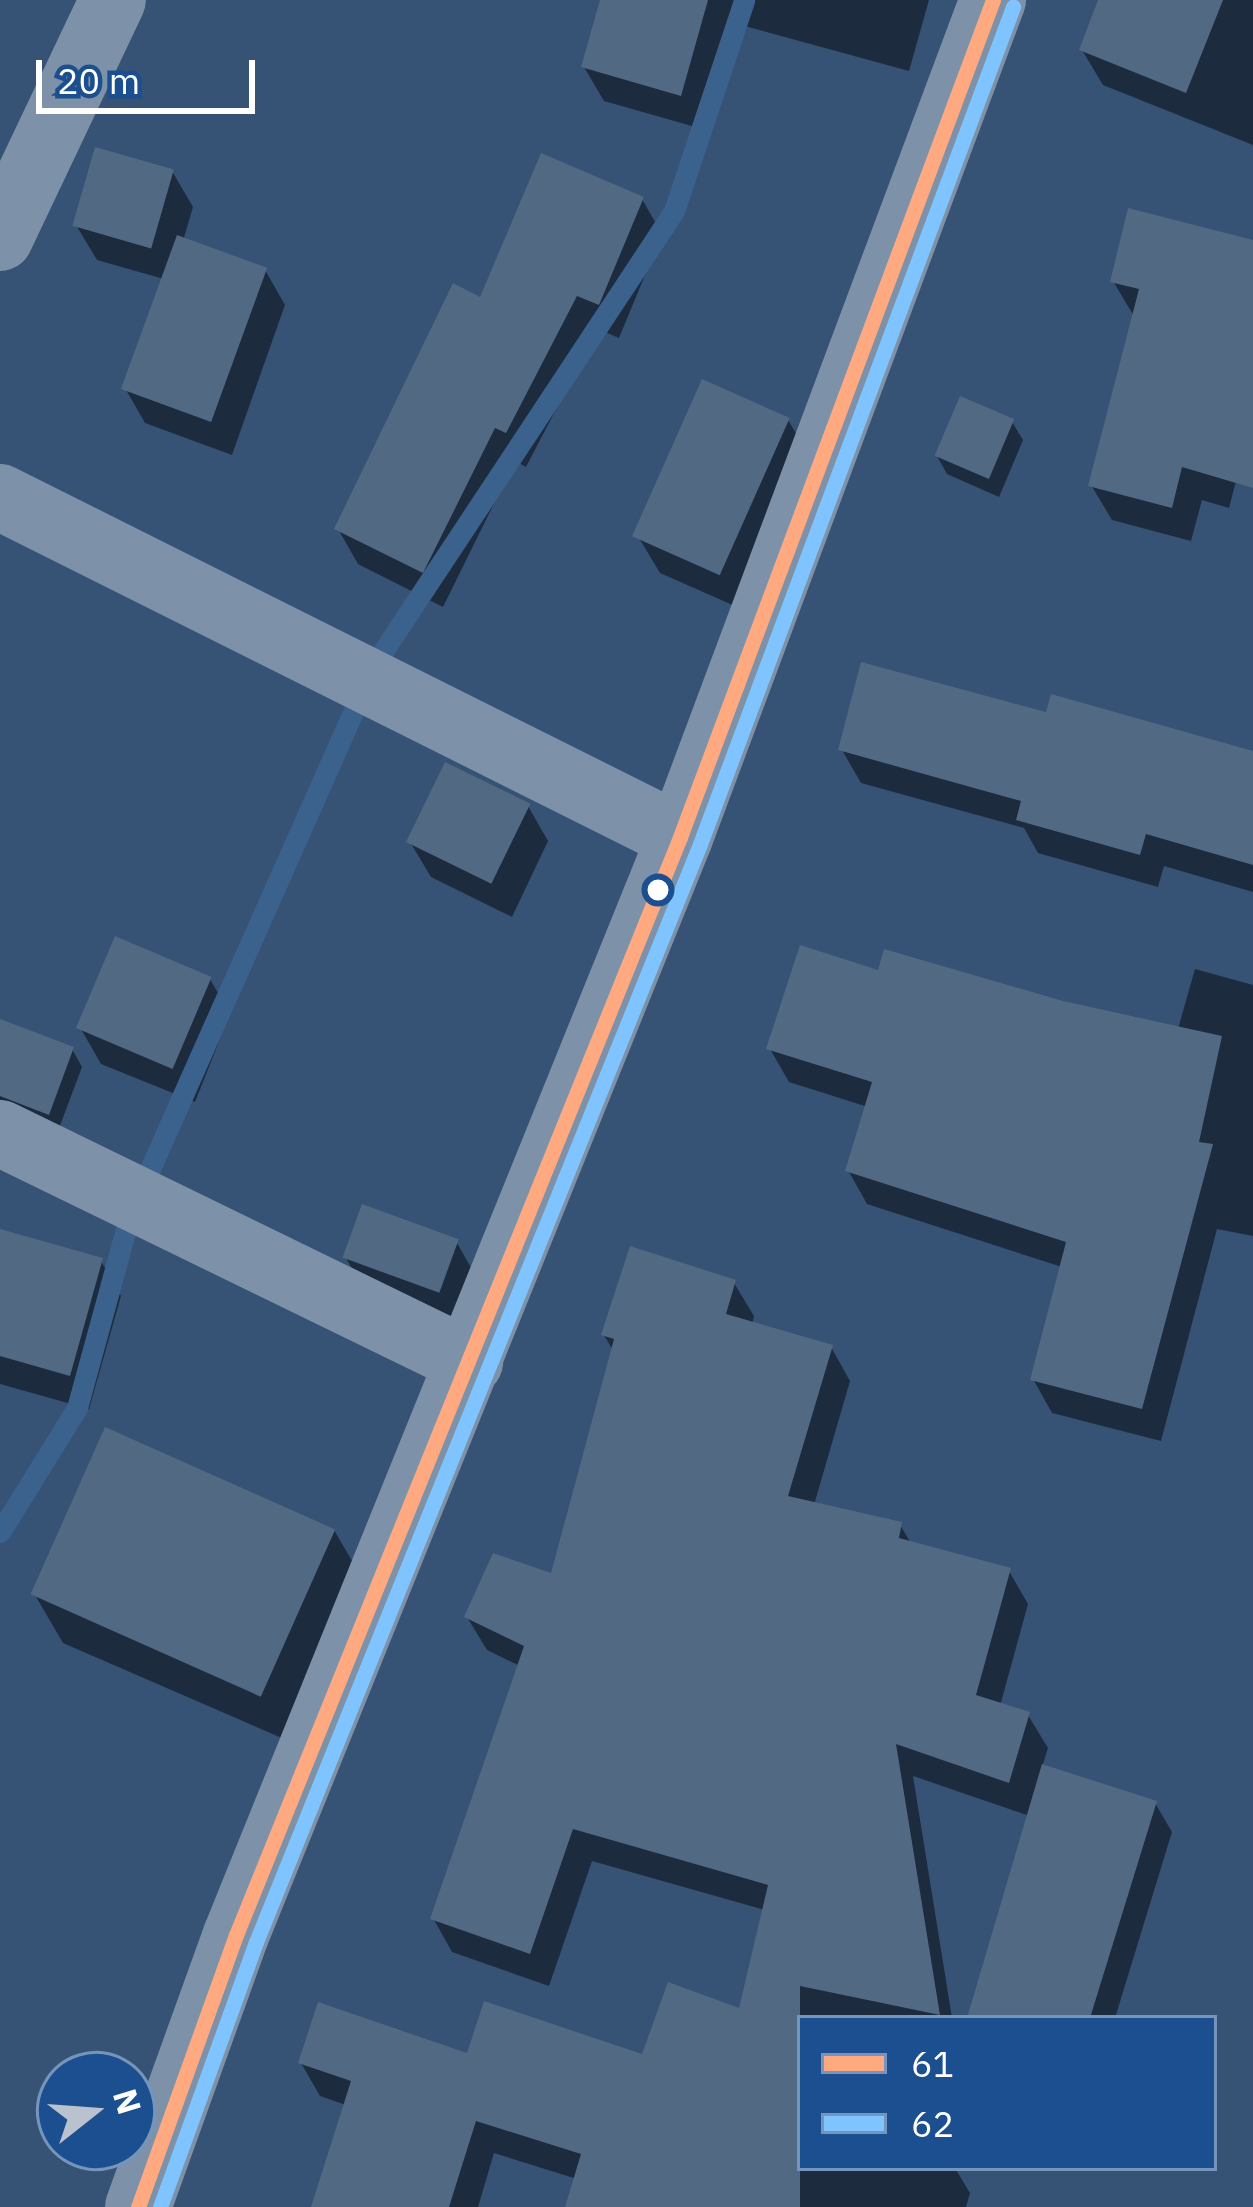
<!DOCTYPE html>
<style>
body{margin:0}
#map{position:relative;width:1253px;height:2207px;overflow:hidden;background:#365274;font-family:"IBM Plex Sans",sans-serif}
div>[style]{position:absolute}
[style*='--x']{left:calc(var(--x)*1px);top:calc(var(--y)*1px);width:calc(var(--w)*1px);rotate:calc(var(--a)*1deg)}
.shadow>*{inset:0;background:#0007}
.stream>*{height:21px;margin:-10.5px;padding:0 10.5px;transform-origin:10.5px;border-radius:10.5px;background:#3b618d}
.building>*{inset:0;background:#526984;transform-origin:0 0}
.minor>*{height:66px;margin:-33px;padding:0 33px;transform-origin:33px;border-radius:33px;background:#7d92a8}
.tertiary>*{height:66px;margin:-33px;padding:0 33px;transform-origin:33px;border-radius:33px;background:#7d92a8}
.bus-1>*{height:15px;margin:-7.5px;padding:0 7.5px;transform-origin:7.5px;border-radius:7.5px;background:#ffa980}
.bus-2>*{height:15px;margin:-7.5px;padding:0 7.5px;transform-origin:7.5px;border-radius:7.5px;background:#80c4ff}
.dots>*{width:33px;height:33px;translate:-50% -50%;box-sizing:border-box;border:6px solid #1b4f8f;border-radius:50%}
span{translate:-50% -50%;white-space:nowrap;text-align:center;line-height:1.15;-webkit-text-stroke:9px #1b4f8f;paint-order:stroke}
.legend{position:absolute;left:797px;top:2015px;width:420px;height:156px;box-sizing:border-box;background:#1b4f8f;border:3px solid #7695bc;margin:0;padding:15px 21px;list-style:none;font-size:36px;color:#fff}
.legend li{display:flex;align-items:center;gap:24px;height:60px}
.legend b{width:60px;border:3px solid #7695bc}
.north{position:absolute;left:36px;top:2051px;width:120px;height:120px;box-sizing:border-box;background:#1b4f8f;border:3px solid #7695bc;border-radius:50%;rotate:73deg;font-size:33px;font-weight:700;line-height:48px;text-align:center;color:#fff}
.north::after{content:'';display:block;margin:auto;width:42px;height:54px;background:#b9c2ce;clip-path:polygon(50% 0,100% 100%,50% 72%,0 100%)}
.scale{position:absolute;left:36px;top:60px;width:219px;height:54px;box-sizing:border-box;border:6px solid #fff;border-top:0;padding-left:15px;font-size:36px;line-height:42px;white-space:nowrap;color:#fff;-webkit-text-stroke:9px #1b4f8f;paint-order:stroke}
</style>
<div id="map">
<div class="shadow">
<i style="clip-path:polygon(603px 0,929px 0,909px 71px,730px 22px,699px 128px,604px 101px,584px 67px)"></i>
<i style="clip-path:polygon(1101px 0,1253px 0,1253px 145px,1103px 85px,1082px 50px)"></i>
<i style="clip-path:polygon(172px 171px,193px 207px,183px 241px,265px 270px,285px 305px,232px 455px,145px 423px,125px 388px,164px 279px,97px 260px,76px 225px)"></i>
<i style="clip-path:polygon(642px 199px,662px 234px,619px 338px,598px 329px,526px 467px,515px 461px,443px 607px,358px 564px,338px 529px,482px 301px)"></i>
<i style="clip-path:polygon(1253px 243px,1253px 416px,1229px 508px,1202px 500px,1191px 541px,1112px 520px,1091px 485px,1135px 318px,1113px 281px)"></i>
<i style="clip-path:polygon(788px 420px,809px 455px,744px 610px,660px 573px,639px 538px)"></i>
<i style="clip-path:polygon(1012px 422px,1023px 440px,999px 497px,947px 474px,937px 456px)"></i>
<i style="clip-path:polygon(1048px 716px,1253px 755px,1253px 892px,1164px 866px,1158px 887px,1038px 853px,1024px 828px,861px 783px,842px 750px)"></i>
<i style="clip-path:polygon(528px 806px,548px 841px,512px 917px,431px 877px,410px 842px)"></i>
<i style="clip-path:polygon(1195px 969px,1253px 985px,1253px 1236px,1217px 1229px,1161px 1441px,1052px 1413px,1033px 1379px,1062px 1267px,867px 1204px,848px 1170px,868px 1107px,789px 1082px,770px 1049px,880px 973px,1178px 1029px)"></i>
<i style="clip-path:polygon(210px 979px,230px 1014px,195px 1102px,101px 1064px,81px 1029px)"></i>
<i style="clip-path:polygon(72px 1049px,82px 1067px,58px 1131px,0 1113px,0 1054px)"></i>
<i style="clip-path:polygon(457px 1243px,477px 1278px,457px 1333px,366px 1293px,346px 1258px)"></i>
<i style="clip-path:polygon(0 1249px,101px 1261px,121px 1296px,89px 1409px,0 1384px)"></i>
<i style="clip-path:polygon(734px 1283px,754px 1316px,752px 1325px,831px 1347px,850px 1381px,814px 1505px,900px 1525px,912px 1545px,1009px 1571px,1028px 1604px,1000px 1706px,1028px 1715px,1048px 1748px,1042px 1767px,1155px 1803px,1172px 1832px,1115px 2018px,970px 2018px,1030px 1816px,913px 1776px,952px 2018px,800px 2018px,800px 2168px,955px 2168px,970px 2193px,966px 2207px,568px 2207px,577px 2179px,494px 2153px,478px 2207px,314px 2207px,346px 2105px,320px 2096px,301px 2063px,644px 2058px,741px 2012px,765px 1910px,592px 1861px,549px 1986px,452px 1952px,433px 1918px,520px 1666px,487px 1650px,467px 1617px,553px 1576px,614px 1352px,604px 1335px)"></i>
<i style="clip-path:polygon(334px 1530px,362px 1578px,291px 1742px,63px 1643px,35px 1595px)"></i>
</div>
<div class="stream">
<i style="--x:0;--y:1532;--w:146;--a:-58.2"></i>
<i style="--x:77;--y:1408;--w:201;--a:-74.7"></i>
<i style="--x:130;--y:1214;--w:601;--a:-66.04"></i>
<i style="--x:374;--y:665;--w:544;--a:-56.54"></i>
<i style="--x:674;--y:211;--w:222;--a:-71.6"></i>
</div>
<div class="building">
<i style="clip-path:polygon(600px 0,708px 0,681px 96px,581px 67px)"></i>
<i style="clip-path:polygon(1098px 0,1223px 0,1186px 93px,1079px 50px)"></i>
<i style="left:95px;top:147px;width:82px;height:82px;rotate:16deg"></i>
<i style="clip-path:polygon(541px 153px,644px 197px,599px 305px,577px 296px,506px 433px,495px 428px,423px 573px,334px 529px,453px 283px,480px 297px)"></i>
<i style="clip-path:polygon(1128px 208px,1253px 240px,1253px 488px,1182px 467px,1172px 508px,1088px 486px,1139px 289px,1110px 282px)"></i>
<i style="left:177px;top:235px;width:96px;height:164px;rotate:20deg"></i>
<i style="left:702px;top:379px;width:96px;height:172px;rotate:24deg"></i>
<i style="left:960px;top:396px;width:59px;height:65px;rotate:23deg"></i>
<i style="clip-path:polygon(861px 662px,1046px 712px,1051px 694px,1253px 751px,1253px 865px,1146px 834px,1140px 855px,1016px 820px,1021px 801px,838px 750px)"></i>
<i style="left:445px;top:762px;width:95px;height:89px;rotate:26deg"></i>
<i style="left:115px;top:936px;width:105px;height:100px;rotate:23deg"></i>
<i style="clip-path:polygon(800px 945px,878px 970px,884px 949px,1063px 1001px,1222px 1036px,1199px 1142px,1213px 1144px,1142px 1409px,1030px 1380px,1066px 1242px,845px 1171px,872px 1082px,766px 1049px)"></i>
<i style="clip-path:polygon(0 1019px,74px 1047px,49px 1115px,0 1096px)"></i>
<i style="left:362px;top:1204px;width:103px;height:57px;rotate:20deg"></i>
<i style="clip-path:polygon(0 1229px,103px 1258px,70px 1376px,0 1356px)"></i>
<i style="clip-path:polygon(630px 1246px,736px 1280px,726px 1314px,833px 1345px,788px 1496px,902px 1522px,899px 1538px,1011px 1568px,976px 1695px,1030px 1712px,1009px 1783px,896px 1744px,940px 2015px,800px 1986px,800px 2207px,565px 2207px,581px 2154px,476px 2121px,449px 2207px,311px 2207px,351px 2081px,298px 2063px,318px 2002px,467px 2053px,484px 2001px,642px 2054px,668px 1982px,739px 2008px,768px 1885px,573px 1829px,530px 1954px,430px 1919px,524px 1646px,464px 1617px,493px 1553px,551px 1573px,614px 1339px,601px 1335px)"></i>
<i style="left:105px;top:1427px;width:252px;height:183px;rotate:24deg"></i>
<i style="clip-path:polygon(1042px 1764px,1157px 1801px,1090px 2018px,967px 2018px)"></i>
</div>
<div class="minor">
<i style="--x:0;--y:238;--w:263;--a:-64.6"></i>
<i style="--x:0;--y:497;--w:760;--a:26.57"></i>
<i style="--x:0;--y:1133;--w:523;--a:25.98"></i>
</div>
<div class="tertiary">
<i style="--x:138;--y:2207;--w:289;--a:-70.2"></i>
<i style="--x:236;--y:1935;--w:1184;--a:-67.98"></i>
<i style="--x:680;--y:837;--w:894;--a:-69.5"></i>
</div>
<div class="bus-1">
<i style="--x:138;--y:2207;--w:289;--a:-70.2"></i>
<i style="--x:236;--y:1935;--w:1184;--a:-67.98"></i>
<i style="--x:680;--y:837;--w:894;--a:-69.5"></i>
</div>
<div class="bus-2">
<i style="--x:160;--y:2207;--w:282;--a:-70.1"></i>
<i style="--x:256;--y:1942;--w:1184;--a:-67.98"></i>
<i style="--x:700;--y:844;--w:894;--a:-69.5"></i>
</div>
<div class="dots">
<i style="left:658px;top:890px;background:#fff"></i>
</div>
<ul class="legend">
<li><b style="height:15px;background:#ffa980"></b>61</li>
<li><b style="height:15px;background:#80c4ff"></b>62</li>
</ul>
<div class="north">N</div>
<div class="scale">20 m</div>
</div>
